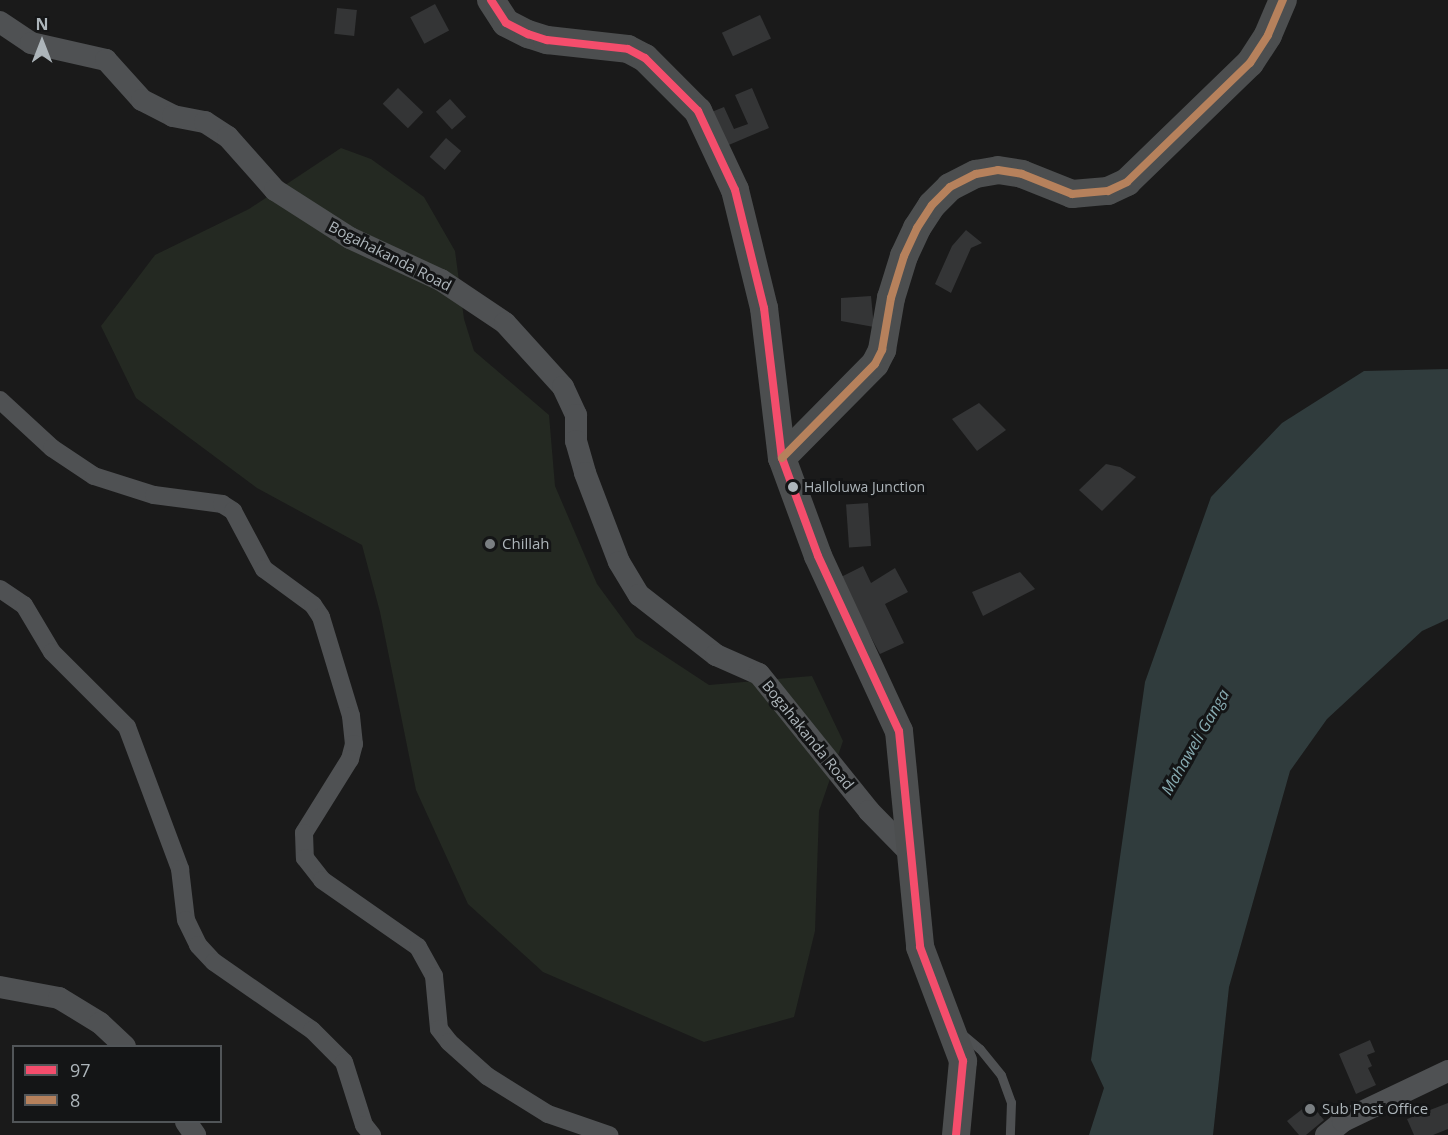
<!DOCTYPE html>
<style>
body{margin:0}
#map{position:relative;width:1448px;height:1135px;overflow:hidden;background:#1a1a1a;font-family:"Open Sans",sans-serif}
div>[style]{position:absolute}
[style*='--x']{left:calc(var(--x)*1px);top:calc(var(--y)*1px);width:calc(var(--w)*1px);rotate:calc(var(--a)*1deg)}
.green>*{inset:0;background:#242922}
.water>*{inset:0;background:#303c3d}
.building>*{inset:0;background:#343536;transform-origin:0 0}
.service>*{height:9px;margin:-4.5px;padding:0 4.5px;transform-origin:4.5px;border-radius:4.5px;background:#4f5153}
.minor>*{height:18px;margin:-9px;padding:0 9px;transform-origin:9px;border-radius:9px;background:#4f5153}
.tertiary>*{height:22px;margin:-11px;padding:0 11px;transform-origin:11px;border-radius:11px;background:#4f5153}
.primary>*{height:28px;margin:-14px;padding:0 14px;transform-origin:14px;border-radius:14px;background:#4c4e4f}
.bus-1>*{height:8px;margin:-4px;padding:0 4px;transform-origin:4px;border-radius:4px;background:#f44d6c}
.bus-2>*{height:8px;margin:-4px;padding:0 4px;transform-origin:4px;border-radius:4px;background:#b6815c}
.dots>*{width:16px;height:16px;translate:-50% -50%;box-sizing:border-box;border:3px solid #141516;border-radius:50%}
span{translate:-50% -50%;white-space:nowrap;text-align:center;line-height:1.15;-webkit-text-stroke:6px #141516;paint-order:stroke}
.bus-label{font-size:14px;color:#adb5ba}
.left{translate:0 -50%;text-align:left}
.street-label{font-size:15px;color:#adb5ba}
.poi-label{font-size:15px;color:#adb5ba}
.water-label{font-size:16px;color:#87abb1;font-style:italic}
.legend{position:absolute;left:12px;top:1045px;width:210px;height:78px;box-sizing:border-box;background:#141516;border:2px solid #515558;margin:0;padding:8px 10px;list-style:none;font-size:18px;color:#adb5ba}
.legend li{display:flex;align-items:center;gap:12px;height:30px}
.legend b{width:30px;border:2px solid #515558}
.north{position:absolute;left:12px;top:12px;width:60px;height:60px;-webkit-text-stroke:4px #141516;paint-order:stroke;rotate:0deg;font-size:16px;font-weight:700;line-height:24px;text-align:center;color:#adb5ba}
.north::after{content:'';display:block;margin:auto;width:21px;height:27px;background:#adb5ba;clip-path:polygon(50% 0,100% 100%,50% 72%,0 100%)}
</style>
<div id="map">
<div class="green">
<i style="clip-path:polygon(341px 148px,371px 159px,424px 197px,455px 251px,464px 319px,474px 351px,549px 415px,555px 486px,597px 584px,636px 637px,709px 685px,812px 676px,843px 741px,819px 811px,815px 931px,794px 1017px,704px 1042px,543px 972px,468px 904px,416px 790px,380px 612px,362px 545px,257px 488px,136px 398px,101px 326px,155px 255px,249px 209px)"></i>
</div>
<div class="water">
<i style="clip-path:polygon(1448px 369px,1448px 619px,1422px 631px,1327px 719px,1290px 771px,1229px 987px,1213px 1135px,1089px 1135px,1104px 1088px,1091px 1060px,1145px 682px,1211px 497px,1282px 423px,1364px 371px)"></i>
</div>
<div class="building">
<i style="left:435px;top:4px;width:30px;height:28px;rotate:62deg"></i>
<i style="left:337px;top:8px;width:20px;height:26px;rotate:6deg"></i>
<i style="left:760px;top:15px;width:26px;height:42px;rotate:65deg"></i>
<i style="left:398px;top:88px;width:35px;height:22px;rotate:44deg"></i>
<i style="clip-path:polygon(752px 88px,769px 128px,724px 147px,709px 113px,724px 107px,734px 129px,748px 124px,735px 95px)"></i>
<i style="left:450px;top:99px;width:24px;height:19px;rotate:48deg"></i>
<i style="left:446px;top:138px;width:20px;height:25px;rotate:41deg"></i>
<i style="clip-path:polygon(966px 230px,982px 243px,971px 248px,951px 293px,935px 284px,952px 246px)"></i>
<i style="clip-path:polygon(871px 296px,874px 327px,841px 321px,841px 298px)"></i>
<i style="clip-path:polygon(979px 403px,1006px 430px,977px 451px,952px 419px)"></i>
<i style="clip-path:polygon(1106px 464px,1120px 467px,1136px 477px,1102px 511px,1079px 490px)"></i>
<i style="left:868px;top:503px;width:43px;height:22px;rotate:86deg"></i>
<i style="clip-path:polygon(863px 566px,871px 583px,895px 568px,908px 592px,885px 604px,904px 643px,880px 654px,839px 578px)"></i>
<i style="clip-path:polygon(1020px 572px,1035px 589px,983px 616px,972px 592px)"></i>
<i style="clip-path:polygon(1370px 1040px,1375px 1052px,1367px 1055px,1372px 1066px,1368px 1068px,1376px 1085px,1356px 1094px,1339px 1054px)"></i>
<i style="clip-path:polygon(1310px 1103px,1324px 1120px,1306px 1135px,1299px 1135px,1287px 1121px)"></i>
<i style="clip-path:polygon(1448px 1103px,1448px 1129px,1433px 1135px,1414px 1135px,1407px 1119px)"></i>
</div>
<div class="service">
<i style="--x:962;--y:1034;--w:23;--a:40"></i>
<i style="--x:980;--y:1049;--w:33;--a:51"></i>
<i style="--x:1001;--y:1075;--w:29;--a:70"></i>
<i style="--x:1011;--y:1102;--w:33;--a:92"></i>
</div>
<div class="minor">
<i style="--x:0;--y:400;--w:71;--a:42.7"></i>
<i style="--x:52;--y:448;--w:50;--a:33.7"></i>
<i style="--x:94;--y:476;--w:63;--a:17.6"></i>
<i style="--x:154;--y:495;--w:69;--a:7.5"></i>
<i style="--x:222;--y:504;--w:13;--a:32"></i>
<i style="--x:233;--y:511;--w:66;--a:61.9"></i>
<i style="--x:264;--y:569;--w:61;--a:36.3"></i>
<i style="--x:313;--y:605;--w:14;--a:56"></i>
<i style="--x:321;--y:617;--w:103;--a:73.1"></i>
<i style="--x:351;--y:716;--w:28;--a:84"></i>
<i style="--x:354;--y:744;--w:16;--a:105"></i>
<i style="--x:350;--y:759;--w:87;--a:121.9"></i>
<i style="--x:304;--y:833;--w:25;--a:88"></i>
<i style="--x:305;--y:858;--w:28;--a:52"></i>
<i style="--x:322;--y:880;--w:117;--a:34.9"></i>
<i style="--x:418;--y:947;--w:33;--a:61"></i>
<i style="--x:434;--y:976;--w:53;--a:84.6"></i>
<i style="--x:439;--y:1029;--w:16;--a:52"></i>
<i style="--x:449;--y:1042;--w:51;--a:41.8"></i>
<i style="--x:487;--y:1076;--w:72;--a:31.9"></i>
<i style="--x:548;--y:1114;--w:65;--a:19"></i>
<i style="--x:0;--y:589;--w:29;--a:34"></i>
<i style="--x:24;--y:605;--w:55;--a:59.2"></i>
<i style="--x:52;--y:652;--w:106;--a:45"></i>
<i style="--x:127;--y:727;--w:152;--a:69.5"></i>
<i style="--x:180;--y:869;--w:51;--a:83.3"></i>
<i style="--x:186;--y:920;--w:28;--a:64"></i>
<i style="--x:198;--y:945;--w:23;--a:47"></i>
<i style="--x:214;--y:962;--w:119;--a:34.8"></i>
<i style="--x:312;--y:1030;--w:45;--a:45"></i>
<i style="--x:344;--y:1062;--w:66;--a:72.4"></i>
<i style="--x:364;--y:1125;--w:13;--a:51"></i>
</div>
<div class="tertiary">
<i style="--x:0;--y:22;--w:37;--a:34"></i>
<i style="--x:31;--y:43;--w:77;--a:12.8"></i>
<i style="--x:106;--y:60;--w:54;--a:48"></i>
<i style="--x:142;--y:100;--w:35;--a:27"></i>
<i style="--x:173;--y:116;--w:33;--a:11"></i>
<i style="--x:205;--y:122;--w:27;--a:33"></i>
<i style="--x:228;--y:137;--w:71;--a:48.4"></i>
<i style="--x:275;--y:190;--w:89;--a:32.6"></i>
<i style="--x:350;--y:238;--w:100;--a:24.8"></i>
<i style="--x:441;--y:280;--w:77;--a:33.9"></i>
<i style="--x:505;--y:323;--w:86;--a:47.8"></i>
<i style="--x:563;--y:387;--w:31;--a:65"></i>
<i style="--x:576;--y:415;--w:26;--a:90"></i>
<i style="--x:576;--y:441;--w:33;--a:74"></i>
<i style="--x:585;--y:473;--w:95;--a:69.1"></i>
<i style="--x:619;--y:562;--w:39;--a:59"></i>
<i style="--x:639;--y:595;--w:98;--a:37.9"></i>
<i style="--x:716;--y:655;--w:47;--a:23.8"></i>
<i style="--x:759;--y:674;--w:176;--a:51.2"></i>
<i style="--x:869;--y:811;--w:63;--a:45.6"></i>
<i style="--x:0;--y:987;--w:60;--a:10.6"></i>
<i style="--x:59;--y:998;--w:48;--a:31.4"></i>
<i style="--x:100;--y:1023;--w:34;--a:43"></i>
<i style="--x:186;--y:1122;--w:16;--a:55"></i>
<i style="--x:1326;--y:1135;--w:22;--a:-39"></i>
<i style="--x:1343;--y:1121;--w:116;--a:-25.5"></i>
</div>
<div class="primary">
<i style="--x:491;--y:0;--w:27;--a:57"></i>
<i style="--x:506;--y:23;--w:25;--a:27"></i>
<i style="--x:528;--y:34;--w:20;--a:18"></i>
<i style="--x:547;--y:40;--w:81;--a:6.3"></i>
<i style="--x:628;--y:49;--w:19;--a:28"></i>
<i style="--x:645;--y:58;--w:75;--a:45"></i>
<i style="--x:698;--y:111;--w:87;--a:64.9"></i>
<i style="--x:735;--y:190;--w:122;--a:76.2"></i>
<i style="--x:764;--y:308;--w:151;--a:83.2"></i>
<i style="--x:782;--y:458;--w:104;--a:69.8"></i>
<i style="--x:818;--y:556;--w:193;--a:65.2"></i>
<i style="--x:899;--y:731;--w:217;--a:84.4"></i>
<i style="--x:920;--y:947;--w:122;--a:69.3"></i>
<i style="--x:963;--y:1061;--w:74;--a:95.4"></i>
<i style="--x:782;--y:458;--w:132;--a:-45.3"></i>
<i style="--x:875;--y:364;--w:16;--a:-63"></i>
<i style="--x:882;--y:350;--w:53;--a:-80.2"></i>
<i style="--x:891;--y:298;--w:44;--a:-72.8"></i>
<i style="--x:904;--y:256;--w:31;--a:-65"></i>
<i style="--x:917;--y:228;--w:27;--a:-57"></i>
<i style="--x:932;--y:205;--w:25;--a:-45"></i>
<i style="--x:950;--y:187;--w:29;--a:-27"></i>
<i style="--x:976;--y:174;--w:22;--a:-10"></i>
<i style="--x:998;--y:170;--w:24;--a:9"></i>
<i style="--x:1022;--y:174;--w:54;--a:21.8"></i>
<i style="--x:1072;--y:194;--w:36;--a:-5"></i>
<i style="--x:1108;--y:191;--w:21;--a:-25"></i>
<i style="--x:1127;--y:182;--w:171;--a:-44.1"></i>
<i style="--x:1250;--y:63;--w:33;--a:-57"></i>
<i style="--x:1268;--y:35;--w:38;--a:-67"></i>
</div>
<div class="bus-1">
<i style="--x:491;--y:0;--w:27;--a:57"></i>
<i style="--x:506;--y:23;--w:25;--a:27"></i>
<i style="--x:528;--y:34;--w:20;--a:18"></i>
<i style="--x:547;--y:40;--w:81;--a:6.3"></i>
<i style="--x:628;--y:49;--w:19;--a:28"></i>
<i style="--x:645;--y:58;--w:75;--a:45"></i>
<i style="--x:698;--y:111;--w:87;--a:64.9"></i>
<i style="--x:735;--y:190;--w:122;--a:76.2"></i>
<i style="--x:764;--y:308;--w:151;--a:83.2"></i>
<i style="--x:782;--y:458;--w:104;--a:69.8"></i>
<i style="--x:818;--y:556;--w:193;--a:65.2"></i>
<i style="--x:899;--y:731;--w:217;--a:84.4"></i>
<i style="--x:920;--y:947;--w:122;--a:69.3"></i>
<i style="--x:963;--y:1061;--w:74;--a:95.4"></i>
</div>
<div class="bus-2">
<i style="--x:782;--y:458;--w:132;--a:-45.3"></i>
<i style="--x:875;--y:364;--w:16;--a:-63"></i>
<i style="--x:882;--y:350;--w:53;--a:-80.2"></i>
<i style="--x:891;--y:298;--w:44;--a:-72.8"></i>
<i style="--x:904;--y:256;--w:31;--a:-65"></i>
<i style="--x:917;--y:228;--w:27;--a:-57"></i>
<i style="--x:932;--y:205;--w:25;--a:-45"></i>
<i style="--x:950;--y:187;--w:29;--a:-27"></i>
<i style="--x:976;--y:174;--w:22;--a:-10"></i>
<i style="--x:998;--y:170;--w:24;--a:9"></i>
<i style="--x:1022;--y:174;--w:54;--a:21.8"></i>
<i style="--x:1072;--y:194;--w:36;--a:-5"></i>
<i style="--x:1108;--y:191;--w:21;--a:-25"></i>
<i style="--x:1127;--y:182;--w:171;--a:-44.1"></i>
<i style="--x:1250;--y:63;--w:33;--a:-57"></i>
<i style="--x:1268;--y:35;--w:38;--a:-67"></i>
</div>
<div class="dots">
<i style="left:793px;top:487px;background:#adb5ba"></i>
<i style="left:490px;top:544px;background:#7a7f82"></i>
<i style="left:1310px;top:1109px;background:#7a7f82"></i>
</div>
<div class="bus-label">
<span class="left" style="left:804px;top:487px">Halloluwa Junction</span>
</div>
<div class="street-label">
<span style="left:390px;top:256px;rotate:27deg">Bogahakanda Road</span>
<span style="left:808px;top:735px;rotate:51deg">Bogahakanda Road</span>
</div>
<div class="poi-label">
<span class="left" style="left:502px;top:544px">Chillah</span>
<span class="left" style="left:1322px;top:1109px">Sub Post Office</span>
</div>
<div class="water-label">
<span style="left:1195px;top:742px;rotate:-60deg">Mahaweli Ganga</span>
</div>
<ul class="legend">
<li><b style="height:8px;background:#f44d6c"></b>97</li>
<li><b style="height:8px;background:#b6815c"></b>8</li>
</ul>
<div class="north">N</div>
</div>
